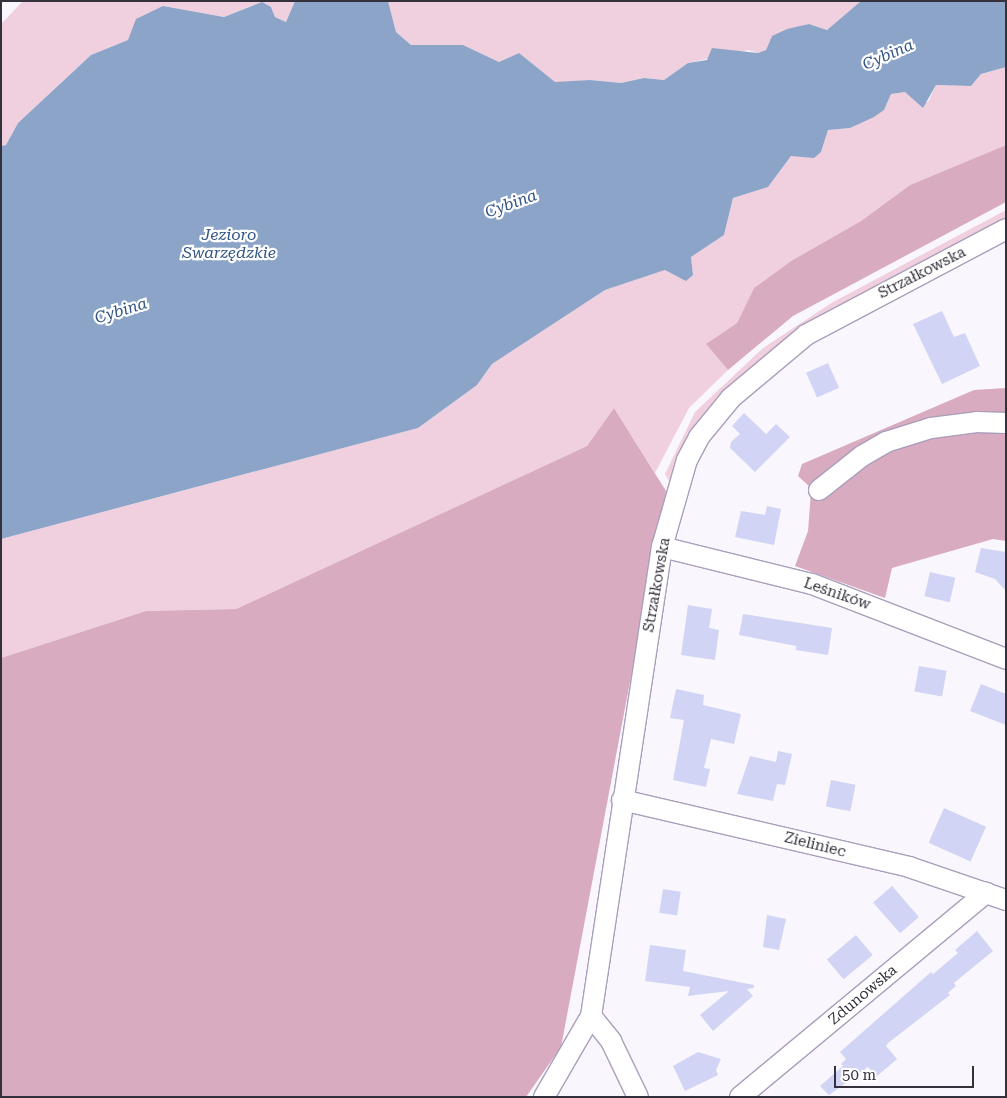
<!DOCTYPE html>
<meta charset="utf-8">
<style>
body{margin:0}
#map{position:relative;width:1007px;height:1098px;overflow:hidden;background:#f9f7fd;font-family:"Roboto Serif",serif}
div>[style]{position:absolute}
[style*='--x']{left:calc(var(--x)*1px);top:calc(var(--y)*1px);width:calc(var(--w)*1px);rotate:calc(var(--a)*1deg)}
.green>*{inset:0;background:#f0d0de}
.forest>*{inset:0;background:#d8abc0}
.water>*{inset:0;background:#8ba4c8}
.building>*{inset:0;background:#d1d4f4;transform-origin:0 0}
.roads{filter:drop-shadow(1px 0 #aa9ebb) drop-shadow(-1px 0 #aa9ebb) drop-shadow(0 1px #aa9ebb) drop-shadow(0 -1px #aa9ebb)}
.street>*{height:20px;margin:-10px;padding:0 10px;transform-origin:10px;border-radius:10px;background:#fff}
span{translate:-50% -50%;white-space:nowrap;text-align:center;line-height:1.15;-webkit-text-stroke:4.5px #fff;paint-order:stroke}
.street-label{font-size:15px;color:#34303c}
.water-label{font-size:16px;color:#325484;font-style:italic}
.frame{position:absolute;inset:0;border:2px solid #34303c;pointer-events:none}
.scale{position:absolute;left:834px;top:1066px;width:140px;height:22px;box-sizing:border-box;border:2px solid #34303c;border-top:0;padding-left:6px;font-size:15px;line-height:18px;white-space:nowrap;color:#34303c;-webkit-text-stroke:4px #fff;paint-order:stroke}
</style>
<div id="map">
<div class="green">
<i style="clip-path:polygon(23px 1px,295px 1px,286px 22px,275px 17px,271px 7px,253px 5px,224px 17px,163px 6px,128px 40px,91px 55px,18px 123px,6px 145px,1px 146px,1px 24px)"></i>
<i style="clip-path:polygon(388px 1px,861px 1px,827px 30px,809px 24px,772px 36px,766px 50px,758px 53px,748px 50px,688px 63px,664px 80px,644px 78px,621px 83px,590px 80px,555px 83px,519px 53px,499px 62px,463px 45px,411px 45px,396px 32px)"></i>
<i style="clip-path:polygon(1006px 67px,1006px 145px,910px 185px,861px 221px,791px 261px,754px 288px,737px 323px,706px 344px,728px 370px,689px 408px,655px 473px,614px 408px,587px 446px,236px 609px,146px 611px,1px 658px,1px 539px,418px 428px,477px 385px,492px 364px,605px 290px,665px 270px,693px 275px,691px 257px,724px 235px,733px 198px,768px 187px,791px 156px,821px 152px,828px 130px,850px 128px,884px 110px,891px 94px,905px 92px,928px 102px,936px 85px,971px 86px,981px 74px)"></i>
<i style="clip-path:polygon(1006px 210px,1006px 221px,852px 301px,681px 450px,669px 481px,665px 474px,695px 412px,763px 348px,833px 302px)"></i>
</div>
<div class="forest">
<i style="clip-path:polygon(1006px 145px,1006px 202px,793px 316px,728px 370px,706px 344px,737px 323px,754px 288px,791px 261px,861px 221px,910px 185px)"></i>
<i style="clip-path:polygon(1006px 388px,1006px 541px,993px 539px,892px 568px,885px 598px,795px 566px,808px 531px,810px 505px,811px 488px,798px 476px,802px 464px,974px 390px)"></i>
<i style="clip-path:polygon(614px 408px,666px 491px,561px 1047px,526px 1097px,1px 1097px,1px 658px,146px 611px,236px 609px,587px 446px)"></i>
</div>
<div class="water">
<i style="clip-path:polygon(295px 1px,388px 1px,396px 32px,411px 45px,463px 45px,499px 62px,519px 53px,555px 82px,590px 80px,621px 83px,644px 78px,664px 80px,688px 63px,707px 60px,712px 48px,758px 53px,766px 50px,772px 36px,787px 29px,809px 24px,827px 30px,861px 1px,1006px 1px,1006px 67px,981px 74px,971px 86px,936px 85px,923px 108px,905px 92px,891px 94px,884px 110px,874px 117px,850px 128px,828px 130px,821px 152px,814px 158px,791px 156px,768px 187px,733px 198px,724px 235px,691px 257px,693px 275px,686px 281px,665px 270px,605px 290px,492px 364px,477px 385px,418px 428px,1px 539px,1px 146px,6px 145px,18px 123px,91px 55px,128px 40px,136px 19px,163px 6px,224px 17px,262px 2px,271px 7px,275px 17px,286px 22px)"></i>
</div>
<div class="building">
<i style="clip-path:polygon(942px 311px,954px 337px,965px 333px,980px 366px,942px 384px,913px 324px)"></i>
<i style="left:828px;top:363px;width:27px;height:24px;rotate:66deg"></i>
<i style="clip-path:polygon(744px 413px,766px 434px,776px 424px,790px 437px,755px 472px,730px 448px,731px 442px,740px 434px,732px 426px)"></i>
<i style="clip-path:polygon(767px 506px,781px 509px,774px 545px,735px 537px,741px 511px,765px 515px)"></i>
<i style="clip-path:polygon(981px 548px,1006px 552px,1006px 591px,995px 579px,975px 572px)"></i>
<i style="left:930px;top:572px;width:26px;height:25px;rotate:13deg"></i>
<i style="clip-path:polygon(688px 605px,712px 609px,709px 628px,719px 630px,715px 660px,681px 655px)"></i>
<i style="clip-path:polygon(743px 614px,832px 628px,828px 655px,796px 650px,796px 646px,739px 635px)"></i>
<i style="left:919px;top:666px;width:28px;height:26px;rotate:10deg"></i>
<i style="clip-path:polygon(981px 684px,1006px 694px,1006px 725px,970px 711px)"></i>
<i style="clip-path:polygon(676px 689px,704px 695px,703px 705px,741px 714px,734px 744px,711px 739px,704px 768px,710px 769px,706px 787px,673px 780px,684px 720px,670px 718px)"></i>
<i style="clip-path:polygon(778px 751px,792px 754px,785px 785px,777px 784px,773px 801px,737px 794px,750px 756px,776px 762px)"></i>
<i style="left:831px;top:780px;width:25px;height:27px;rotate:11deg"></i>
<i style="left:944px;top:808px;width:46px;height:38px;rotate:24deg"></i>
<i style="left:892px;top:886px;width:41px;height:25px;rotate:49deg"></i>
<i style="left:663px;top:889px;width:18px;height:24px;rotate:9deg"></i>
<i style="clip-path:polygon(767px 915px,786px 919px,779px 950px,763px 947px)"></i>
<i style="clip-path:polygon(977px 931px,993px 951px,954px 983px,956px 986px,948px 993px,950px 995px,888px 1043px,886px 1046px,897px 1059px,876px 1077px,868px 1067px,829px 1095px,820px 1086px,843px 1066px,841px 1064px,846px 1059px,840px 1052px,931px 972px,933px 974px,958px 953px,955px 950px)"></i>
<i style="left:856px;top:935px;width:26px;height:38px;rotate:50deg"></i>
<i style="clip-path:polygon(650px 945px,686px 950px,683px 971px,754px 985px,754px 988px,747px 989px,753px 996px,713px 1031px,700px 1015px,729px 991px,688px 996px,690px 987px,645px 981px)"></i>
<i style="clip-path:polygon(698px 1052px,721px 1059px,716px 1070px,718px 1075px,685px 1091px,673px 1066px)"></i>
</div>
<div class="roads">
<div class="street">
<i style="--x:819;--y:490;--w:55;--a:-38.3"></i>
<i style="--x:862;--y:456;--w:28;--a:-30"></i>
<i style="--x:886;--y:442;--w:47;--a:-17.3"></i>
<i style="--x:931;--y:428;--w:46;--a:-7.4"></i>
<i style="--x:977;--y:422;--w:29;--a:2"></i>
<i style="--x:662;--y:547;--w:154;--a:13.9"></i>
<i style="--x:812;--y:584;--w:208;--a:21.1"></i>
<i style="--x:622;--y:800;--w:295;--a:13.1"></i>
<i style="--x:909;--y:867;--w:102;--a:18.8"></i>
<i style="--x:591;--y:1016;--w:32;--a:51"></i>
<i style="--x:611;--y:1041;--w:62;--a:64.3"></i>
<i style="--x:544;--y:1097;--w:94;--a:-59.9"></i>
<i style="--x:591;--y:1016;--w:474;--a:-81.4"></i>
<i style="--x:662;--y:547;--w:91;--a:-74"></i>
<i style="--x:687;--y:460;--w:26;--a:-62"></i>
<i style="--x:699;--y:437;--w:50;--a:-50.6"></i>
<i style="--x:731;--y:398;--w:98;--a:-40"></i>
<i style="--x:806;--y:335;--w:226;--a:-27.9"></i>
<i style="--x:740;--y:1097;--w:320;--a:-39.7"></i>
</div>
</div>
<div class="street-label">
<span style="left:922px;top:273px;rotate:-27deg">Strzałkowska</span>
<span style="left:657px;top:585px;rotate:-80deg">Strzałkowska</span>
<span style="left:837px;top:594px;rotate:19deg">Leśników</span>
<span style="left:815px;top:845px;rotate:14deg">Zieliniec</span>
<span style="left:863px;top:995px;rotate:-40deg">Zdunowska</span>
</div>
<div class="water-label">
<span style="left:888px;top:55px;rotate:-24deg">Cybina</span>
<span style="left:511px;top:204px;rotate:-20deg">Cybina</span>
<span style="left:229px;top:244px">Jezioro<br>Swarzędzkie</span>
<span style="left:121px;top:311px;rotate:-17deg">Cybina</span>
</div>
<div class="frame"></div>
<div class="scale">50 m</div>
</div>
